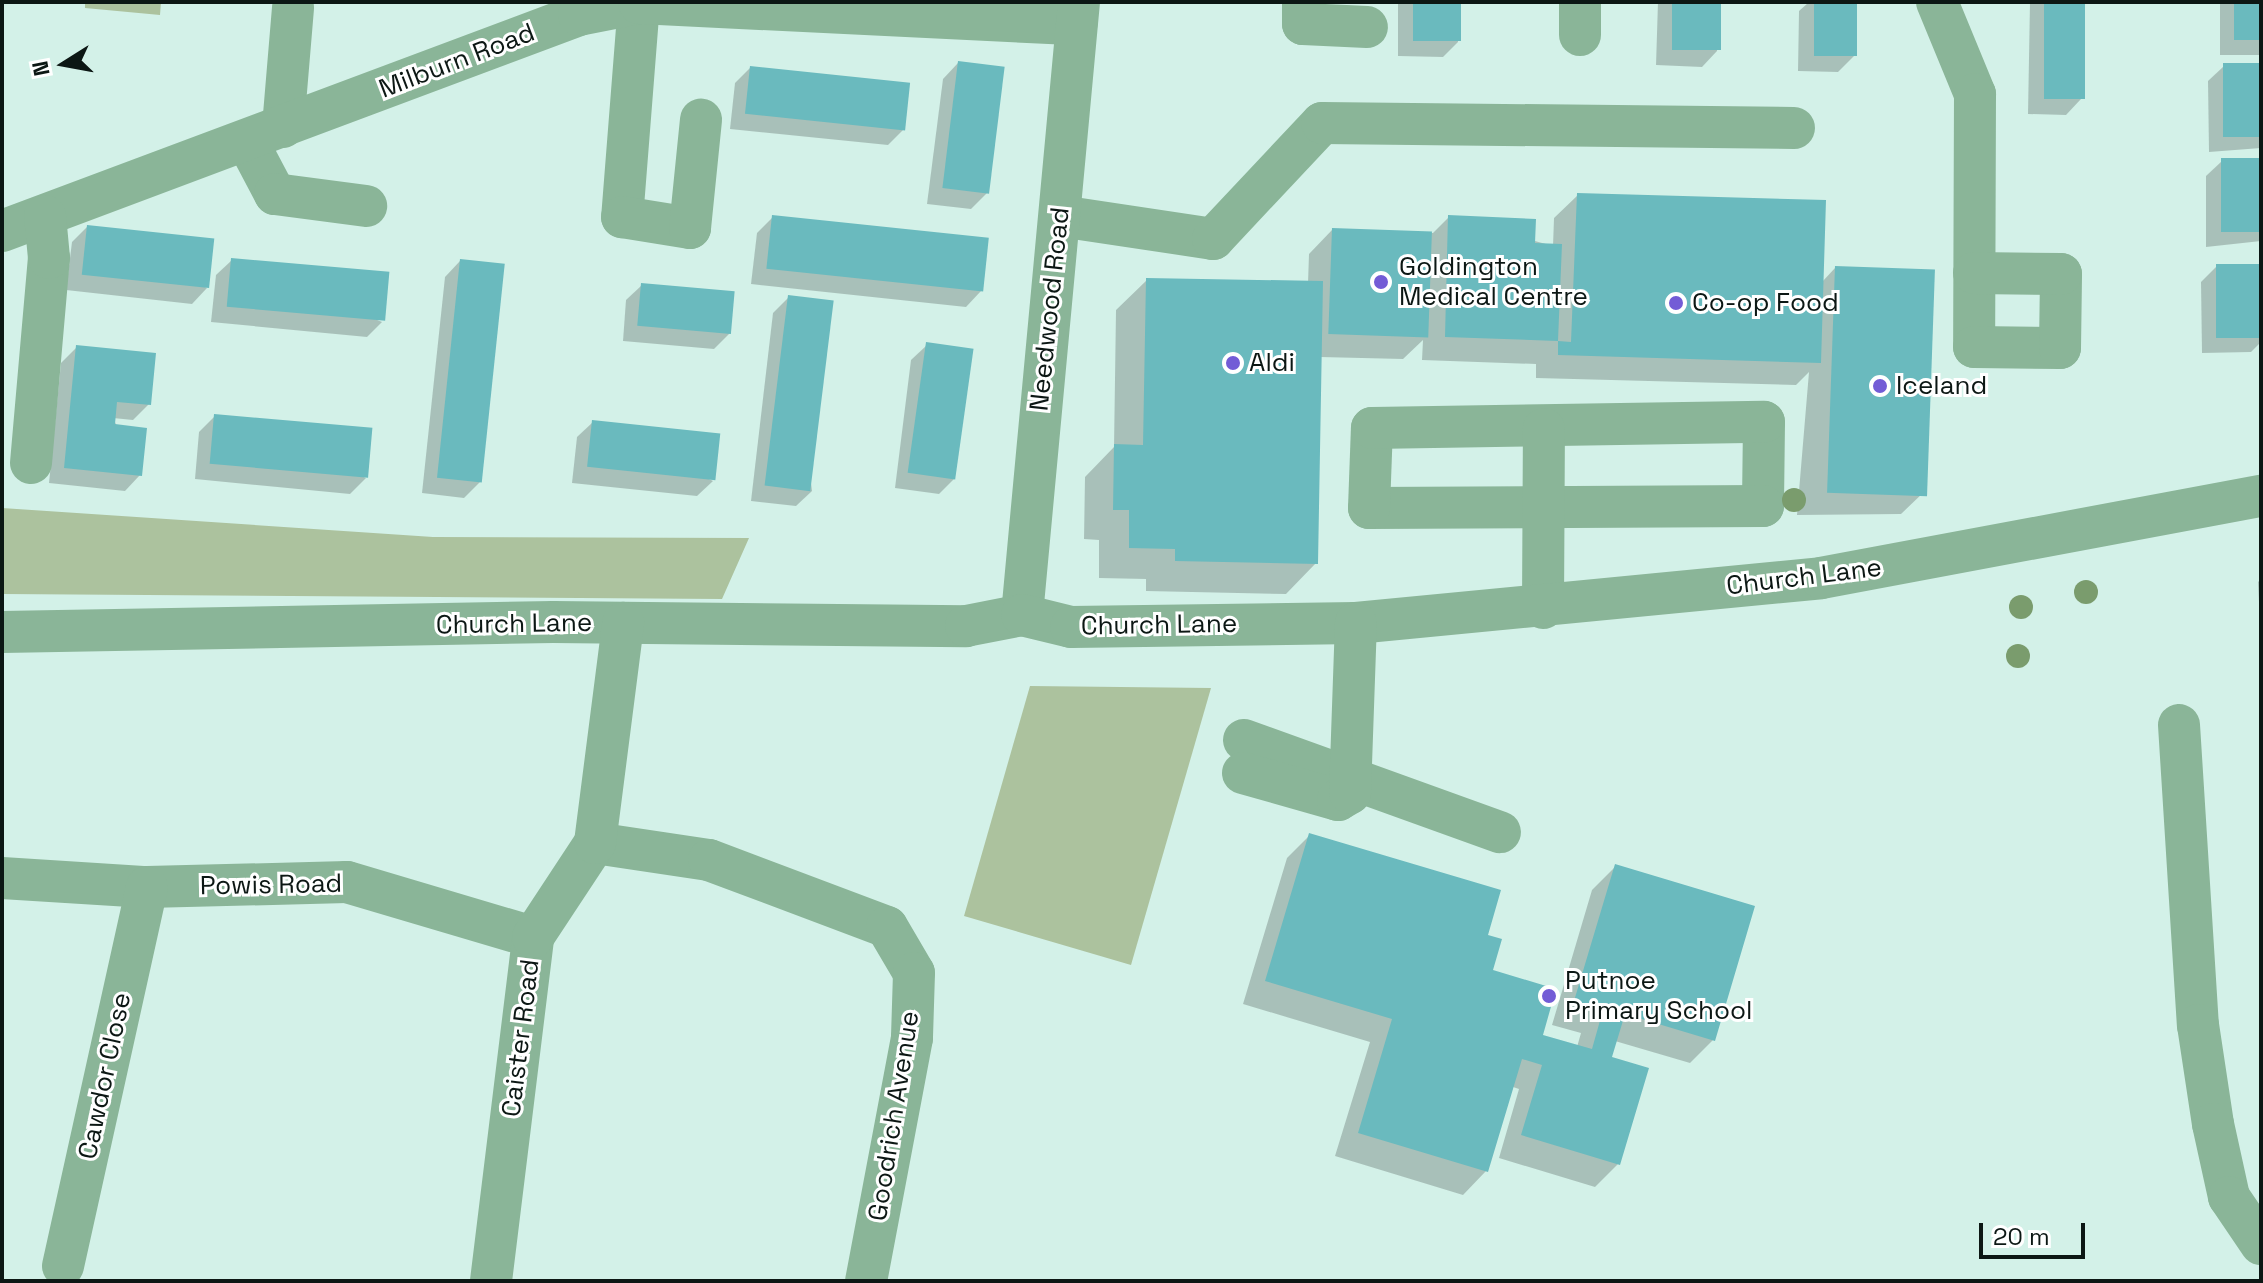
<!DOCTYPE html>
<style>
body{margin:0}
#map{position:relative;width:2263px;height:1283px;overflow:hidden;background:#d3f1e8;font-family:"Space Grotesk",sans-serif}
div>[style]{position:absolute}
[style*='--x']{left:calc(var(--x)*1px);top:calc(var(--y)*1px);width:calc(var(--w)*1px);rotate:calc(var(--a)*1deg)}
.green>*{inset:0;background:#acc29e}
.shadow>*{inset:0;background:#0003;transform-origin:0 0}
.building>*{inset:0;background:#6ababe;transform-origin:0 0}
.minor>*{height:42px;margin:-21px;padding:0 21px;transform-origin:21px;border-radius:21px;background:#8ab598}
.trees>*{width:24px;height:24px;margin:-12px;border-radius:50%;background:#7a9c6d}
.dots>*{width:22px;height:22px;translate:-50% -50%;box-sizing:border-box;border:4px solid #fff;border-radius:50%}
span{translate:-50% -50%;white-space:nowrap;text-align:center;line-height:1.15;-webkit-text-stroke:6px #fff;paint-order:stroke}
.street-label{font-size:26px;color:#0c1714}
.poi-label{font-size:26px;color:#0c1714}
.left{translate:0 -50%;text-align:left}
.frame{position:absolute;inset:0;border:4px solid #0c1714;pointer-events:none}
.north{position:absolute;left:24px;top:24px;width:80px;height:80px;-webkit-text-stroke:6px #fff;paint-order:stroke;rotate:259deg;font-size:22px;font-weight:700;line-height:32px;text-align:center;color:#0c1714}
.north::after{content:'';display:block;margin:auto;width:28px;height:36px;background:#0c1714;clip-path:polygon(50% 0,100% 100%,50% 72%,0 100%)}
.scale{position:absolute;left:1979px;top:1223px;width:106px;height:36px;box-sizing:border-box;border:4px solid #0c1714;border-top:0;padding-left:10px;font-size:24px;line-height:28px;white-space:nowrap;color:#0c1714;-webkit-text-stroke:6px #fff;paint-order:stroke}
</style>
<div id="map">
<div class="green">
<i style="clip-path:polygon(85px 2px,161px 2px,160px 15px,85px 8px)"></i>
<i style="clip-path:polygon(2px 508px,433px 537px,749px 538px,722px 599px,2px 594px)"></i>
<i style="clip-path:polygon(1030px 686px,1211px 688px,1131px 965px,964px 916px)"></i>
</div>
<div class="shadow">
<i style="clip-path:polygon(1398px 2px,1459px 2px,1458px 42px,1443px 57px,1398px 56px)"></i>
<i style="clip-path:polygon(1658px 2px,1719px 2px,1717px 51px,1702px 67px,1656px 65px)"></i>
<i style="clip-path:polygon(1855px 2px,1854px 56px,1838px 72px,1798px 71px,1799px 11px,1808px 3px,1792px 2px)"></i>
<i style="clip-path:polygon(2030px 2px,2083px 2px,2081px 99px,2066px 115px,2028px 114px)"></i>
<i style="left:2220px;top:2px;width:41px;height:53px"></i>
<i style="clip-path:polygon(958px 63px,987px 193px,971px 209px,927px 204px,943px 79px)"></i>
<i style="clip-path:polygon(2261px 65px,2261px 148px,2209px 152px,2208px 81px,2224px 66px)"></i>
<i style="clip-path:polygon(750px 68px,903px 130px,888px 145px,730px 129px,735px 83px)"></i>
<i style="clip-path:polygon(2261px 160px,2261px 241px,2206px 247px,2206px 176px,2222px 161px)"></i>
<i style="clip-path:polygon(1578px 195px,1822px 282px,1835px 268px,1925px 491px,1901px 514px,1797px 515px,1809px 372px,1796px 385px,1536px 378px,1536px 364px,1422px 360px,1423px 340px,1403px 359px,1320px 357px,1316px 563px,1286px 594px,1146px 591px,1146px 579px,1099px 578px,1099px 540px,1084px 539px,1085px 477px,1114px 447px,1116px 310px,1147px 280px,1308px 283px,1309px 254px,1332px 230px,1433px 233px,1449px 217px,1553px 246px,1554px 218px)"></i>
<i style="clip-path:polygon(773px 217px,981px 291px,966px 307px,751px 284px,757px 233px)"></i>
<i style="clip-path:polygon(87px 227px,207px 288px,192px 304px,66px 290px,72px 242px)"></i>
<i style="clip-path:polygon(232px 260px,382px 322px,367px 337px,211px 322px,216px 275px)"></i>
<i style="clip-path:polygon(460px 261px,480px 482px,464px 498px,422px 493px,445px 277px)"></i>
<i style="clip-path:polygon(2217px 266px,2261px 266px,2261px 342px,2251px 352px,2202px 353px,2201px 282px)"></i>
<i style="clip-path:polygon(642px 285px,730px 333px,714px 349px,623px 341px,626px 300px)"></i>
<i style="clip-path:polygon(788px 298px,812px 491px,796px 506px,751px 501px,773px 313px)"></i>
<i style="clip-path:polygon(927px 345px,955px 478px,939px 494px,895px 488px,911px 360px)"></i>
<i style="clip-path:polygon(77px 347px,149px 404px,133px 420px,113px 418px,140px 475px,125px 491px,49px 483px,61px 363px)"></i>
<i style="clip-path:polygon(215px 416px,366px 478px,350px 494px,195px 479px,199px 432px)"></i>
<i style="clip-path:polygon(593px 422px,713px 481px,697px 496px,572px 483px,577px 437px)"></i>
<i style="clip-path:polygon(2261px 579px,2261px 643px,2258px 582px)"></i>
<i style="clip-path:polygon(1310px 835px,1486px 936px,1490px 972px,1540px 1036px,1577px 1047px,1581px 1033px,1552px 1025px,1592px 890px,1615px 867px,1713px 1040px,1690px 1063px,1615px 1041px,1610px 1059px,1618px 1164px,1595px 1187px,1499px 1158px,1519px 1089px,1513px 1087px,1486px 1171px,1463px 1195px,1335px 1156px,1370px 1042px,1243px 1004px,1287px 858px)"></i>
</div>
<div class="building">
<i style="left:1413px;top:2px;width:48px;height:39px"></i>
<i style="left:1672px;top:2px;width:49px;height:48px"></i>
<i style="left:1814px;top:2px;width:43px;height:54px"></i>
<i style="left:2044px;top:2px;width:41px;height:97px"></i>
<i style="left:2234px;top:2px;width:27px;height:38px"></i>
<i style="left:958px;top:61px;width:47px;height:128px;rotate:7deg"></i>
<i style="left:2261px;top:63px;width:74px;height:38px;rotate:90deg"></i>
<i style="left:750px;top:66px;width:161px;height:48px;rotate:6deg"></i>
<i style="left:2261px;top:158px;width:74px;height:40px;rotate:90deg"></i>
<i style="clip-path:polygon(1577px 193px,1826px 200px,1821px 363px,1558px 355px,1558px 341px,1445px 337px,1448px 215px,1536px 219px,1535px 243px,1562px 244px,1558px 341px,1571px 342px)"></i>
<i style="left:772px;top:215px;width:218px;height:54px;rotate:6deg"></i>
<i style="left:87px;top:225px;width:128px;height:50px;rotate:6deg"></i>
<i style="left:1332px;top:228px;width:100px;height:106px;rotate:2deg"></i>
<i style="left:231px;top:258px;width:159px;height:49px;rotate:5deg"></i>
<i style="left:460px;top:259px;width:45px;height:220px;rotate:6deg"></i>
<i style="left:2216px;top:264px;width:45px;height:74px"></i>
<i style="left:1835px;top:266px;width:100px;height:227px;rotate:2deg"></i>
<i style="clip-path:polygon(1146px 278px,1323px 281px,1318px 564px,1175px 561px,1175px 549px,1129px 548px,1129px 510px,1113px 510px,1114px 444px,1143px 445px)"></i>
<i style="left:641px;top:283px;width:94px;height:43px;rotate:5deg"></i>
<i style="left:788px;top:295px;width:46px;height:192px;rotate:7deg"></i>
<i style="left:926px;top:342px;width:48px;height:132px;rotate:8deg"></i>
<i style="clip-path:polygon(76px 345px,156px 353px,151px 405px,117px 402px,115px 424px,147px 428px,142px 476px,64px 468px)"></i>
<i style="left:214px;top:414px;width:159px;height:50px;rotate:5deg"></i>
<i style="left:592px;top:420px;width:129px;height:47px;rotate:6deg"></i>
<i style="clip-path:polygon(1309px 833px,1501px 890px,1488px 935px,1502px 939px,1493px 970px,1556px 989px,1543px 1035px,1592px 1049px,1603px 1010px,1574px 1001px,1615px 864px,1755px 906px,1715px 1041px,1625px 1014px,1612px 1057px,1649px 1068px,1620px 1165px,1521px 1135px,1542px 1065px,1522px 1059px,1488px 1172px,1358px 1133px,1392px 1019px,1265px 981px)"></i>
</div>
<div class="minor">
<i style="--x:1303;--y:2;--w:22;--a:90"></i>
<i style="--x:1303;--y:24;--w:64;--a:2.7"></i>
<i style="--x:1580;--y:2;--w:33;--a:90"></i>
<i style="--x:1937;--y:2;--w:100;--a:67.6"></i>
<i style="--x:1975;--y:94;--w:253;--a:90.2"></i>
<i style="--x:1974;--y:347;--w:86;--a:0.7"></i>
<i style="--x:2060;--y:348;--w:74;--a:-89.2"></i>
<i style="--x:2061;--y:274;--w:87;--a:-179.3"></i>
<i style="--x:639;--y:3;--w:215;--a:94.5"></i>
<i style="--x:622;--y:217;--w:69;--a:9.2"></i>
<i style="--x:690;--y:228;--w:109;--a:-84.2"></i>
<i style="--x:283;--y:127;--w:120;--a:-85.2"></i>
<i style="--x:247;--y:141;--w:60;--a:62.2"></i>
<i style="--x:275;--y:194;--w:92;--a:7.5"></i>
<i style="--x:1060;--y:216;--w:155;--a:8.5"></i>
<i style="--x:1213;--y:239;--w:159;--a:-46.8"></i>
<i style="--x:1322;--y:123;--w:472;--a:0.6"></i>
<i style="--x:2;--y:231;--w:616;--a:-20.52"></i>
<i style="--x:579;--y:15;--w:61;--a:-11.3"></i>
<i style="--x:639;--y:3;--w:438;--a:2.8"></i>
<i style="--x:1764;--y:422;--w:84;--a:90.7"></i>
<i style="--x:1763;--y:506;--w:394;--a:179.7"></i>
<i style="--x:1369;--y:508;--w:80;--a:-87.9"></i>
<i style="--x:1372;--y:428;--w:392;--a:-0.9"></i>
<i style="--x:31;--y:463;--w:206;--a:-85"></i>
<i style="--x:49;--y:258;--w:42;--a:-95.4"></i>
<i style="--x:1543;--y:608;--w:179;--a:-89.7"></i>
<i style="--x:1022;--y:615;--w:616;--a:-84.69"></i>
<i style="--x:2;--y:632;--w:551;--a:-1.04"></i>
<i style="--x:553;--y:622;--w:413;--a:0.6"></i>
<i style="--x:966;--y:626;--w:57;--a:-11.1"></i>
<i style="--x:1022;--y:615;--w:50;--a:13.8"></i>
<i style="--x:1071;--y:627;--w:285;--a:-0.8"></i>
<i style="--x:1356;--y:623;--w:467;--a:-5.5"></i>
<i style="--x:1821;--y:578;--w:448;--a:-10.6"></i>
<i style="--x:2179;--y:725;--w:301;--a:86.4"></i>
<i style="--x:2198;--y:1025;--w:100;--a:81.4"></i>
<i style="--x:2213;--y:1124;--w:75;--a:77.6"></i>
<i style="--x:2229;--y:1197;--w:57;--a:55.8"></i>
<i style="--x:1244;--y:740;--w:272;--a:19.8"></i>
<i style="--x:1243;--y:773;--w:99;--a:15.9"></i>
<i style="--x:1338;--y:800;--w:14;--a:-30"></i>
<i style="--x:1350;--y:793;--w:170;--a:-88"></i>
<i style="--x:595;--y:843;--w:115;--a:8.5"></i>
<i style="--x:709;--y:860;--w:190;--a:20.6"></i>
<i style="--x:887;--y:927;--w:53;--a:59.6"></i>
<i style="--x:914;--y:973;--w:65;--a:91.8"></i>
<i style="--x:912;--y:1038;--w:247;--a:100.7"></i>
<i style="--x:2;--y:878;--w:145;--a:3.6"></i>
<i style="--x:147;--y:887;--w:200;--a:-1.4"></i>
<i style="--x:347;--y:882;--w:194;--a:16.5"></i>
<i style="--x:63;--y:1266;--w:388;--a:-77.5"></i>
<i style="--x:491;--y:1281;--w:347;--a:-83"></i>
<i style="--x:533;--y:937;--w:113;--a:-56.6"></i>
<i style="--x:595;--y:843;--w:222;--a:-82.7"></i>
</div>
<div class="trees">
<i style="left:1794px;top:500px"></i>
<i style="left:2086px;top:592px"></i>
<i style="left:2021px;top:607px"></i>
<i style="left:2018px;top:656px"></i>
</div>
<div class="dots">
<i style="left:1381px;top:282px;background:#735cd6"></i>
<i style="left:1676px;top:303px;background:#735cd6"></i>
<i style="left:1233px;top:363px;background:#735cd6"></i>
<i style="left:1880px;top:386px;background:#735cd6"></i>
<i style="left:1549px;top:996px;background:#735cd6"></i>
</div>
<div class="street-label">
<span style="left:457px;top:61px;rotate:-21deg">Milburn Road</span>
<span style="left:1050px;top:309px;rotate:-84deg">Needwood Road</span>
<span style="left:1804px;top:577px;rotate:-7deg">Church Lane</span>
<span style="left:514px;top:624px;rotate:-1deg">Church Lane</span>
<span style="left:1159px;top:625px;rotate:-1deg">Church Lane</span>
<span style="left:271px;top:885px;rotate:-1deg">Powis Road</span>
<span style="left:521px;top:1038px;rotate:-83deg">Caister Road</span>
<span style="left:105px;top:1076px;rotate:-78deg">Cawdor Close</span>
<span style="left:894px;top:1116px;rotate:-81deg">Goodrich Avenue</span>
</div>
<div class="poi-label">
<span class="left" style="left:1399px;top:282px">Goldington<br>Medical Centre</span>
<span class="left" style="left:1692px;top:303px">Co-op Food</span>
<span class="left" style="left:1249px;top:363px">Aldi</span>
<span class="left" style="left:1896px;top:386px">Iceland</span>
<span class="left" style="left:1565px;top:996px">Putnoe<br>Primary School</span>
</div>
<div class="frame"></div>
<div class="north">N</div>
<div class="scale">20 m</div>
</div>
